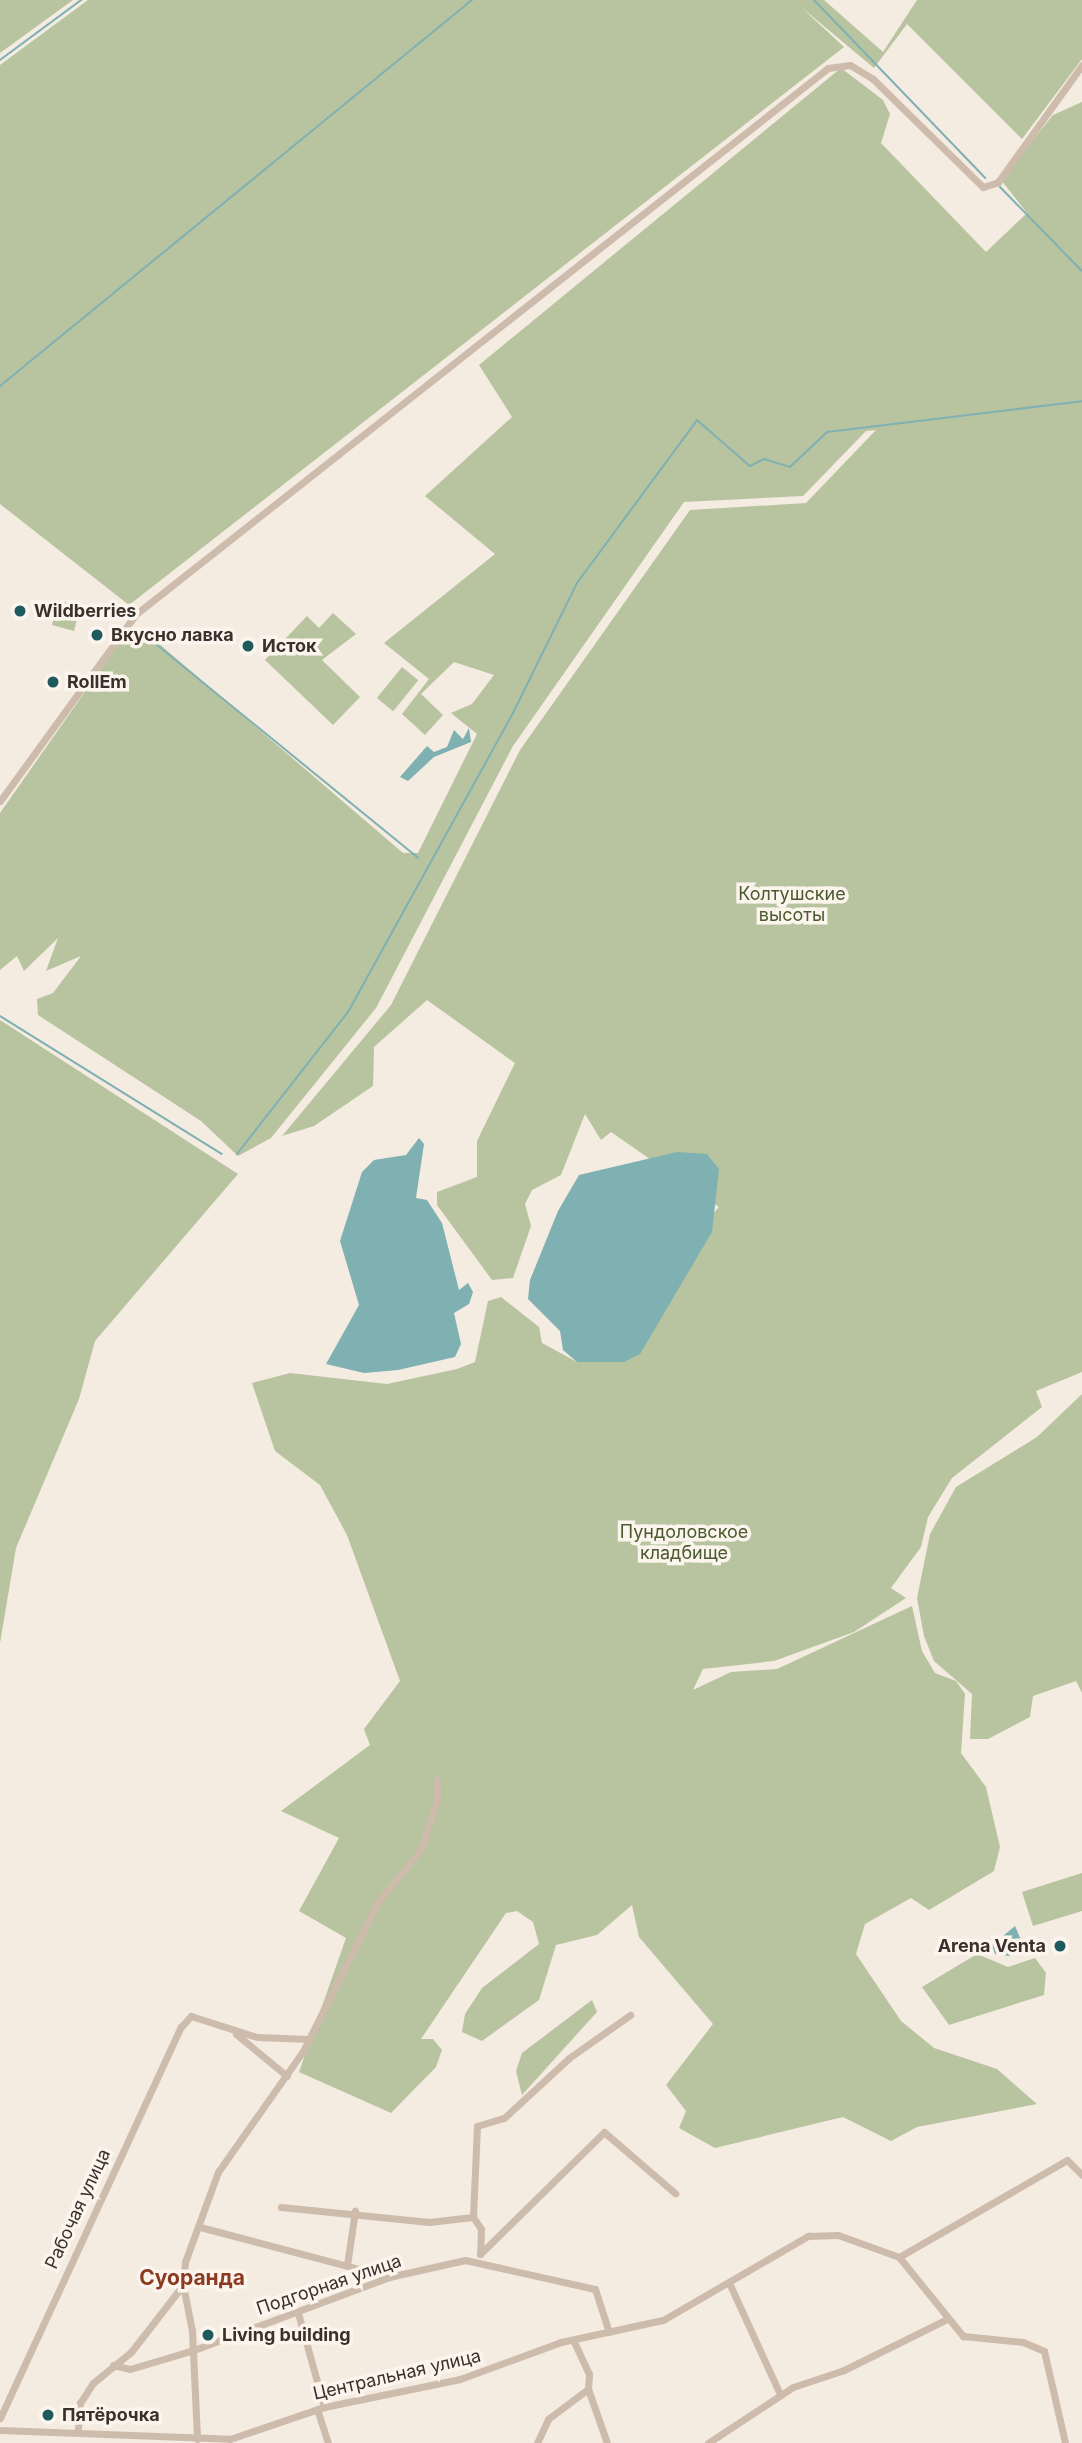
<!DOCTYPE html>
<meta charset="utf-8">
<style>
body{margin:0}
#map{position:relative;width:1082px;height:2443px;overflow:hidden;background:#f4ebe1;font-family:Inter,sans-serif}
div>[style]{position:absolute}
[style*='--x']{left:calc(var(--x)*1px);top:calc(var(--y)*1px);width:calc(var(--w)*1px);rotate:calc(var(--a)*1deg)}
.green>*{inset:0;background:#b8c4a0;transform-origin:0 0}
.water>*{inset:0;background:#7fb0b2}
.stream>*{height:2px;margin:-1px;padding:0 1px;transform-origin:1px;border-radius:1px;background:#7fb0b2}
.minor>*{height:7px;margin:-3.5px;padding:0 3.5px;transform-origin:3.5px;border-radius:3.5px;background:#cdbbac}
.dots>*{width:19px;height:19px;translate:-50% -50%;box-sizing:border-box;border:4px solid #fbf5ee;border-radius:50%}
span{translate:-50% -50%;white-space:nowrap;text-align:center;line-height:1.15;-webkit-text-stroke:7px #fbf5ee;paint-order:stroke}
.poi-label{font-size:18px;color:#3b302b;font-weight:700}
.left{translate:0 -50%;text-align:left}
.right{translate:-100% -50%;text-align:right}
.park-label{font-size:18px;color:#4a5a2e}
.street-label{font-size:18px;color:#3b302b}
.quarter-label{font-size:21px;color:#8c3b22;font-weight:700}
</style>
<div id="map">
<div class="green">
<i style="clip-path:polygon(0 0,73px 0,0 53px)"></i>
<i style="clip-path:polygon(88px 0,824px 0,883px 52px,917px 0,1082px 0,1082px 59px,1022px 139px,907px 24px,874px 68px,801px 7px,844px 47px,129px 605px,0 504px,0 65px)"></i>
<i style="clip-path:polygon(841px 68px,883px 100px,890px 114px,881px 143px,986px 252px,1027px 213px,1001px 180px,1053px 115px,1082px 102px,1082px 1372px,1036px 1391px,1042px 1407px,952px 1478px,928px 1517px,921px 1547px,891px 1588px,906px 1598px,854px 1632px,774px 1661px,703px 1669px,693px 1690px,731px 1672px,777px 1669px,912px 1606px,922px 1651px,935px 1673px,956px 1681px,965px 1694px,961px 1753px,986px 1787px,1000px 1847px,994px 1871px,929px 1910px,911px 1898px,865px 1924px,856px 1954px,901px 2021px,934px 2048px,997px 2069px,1037px 2104px,917px 2127px,891px 2141px,843px 2117px,715px 2148px,679px 2128px,686px 2111px,666px 2085px,713px 2024px,639px 1937px,632px 1905px,597px 1935px,556px 1945px,539px 2000px,482px 2041px,462px 2032px,465px 2014px,482px 1988px,539px 1944px,533px 1922px,517px 1911px,506px 1913px,421px 2039px,433px 2039px,442px 2050px,436px 2067px,391px 2113px,299px 2072px,346px 1938px,299px 1911px,339px 1838px,281px 1811px,370px 1745px,364px 1729px,400px 1681px,347px 1535px,320px 1485px,275px 1451px,252px 1383px,290px 1373px,387px 1384px,457px 1369px,475px 1362px,488px 1301px,501px 1297px,539px 1327px,542px 1343px,577px 1362px,719px 1207px,611px 1132px,601px 1140px,585px 1114px,561px 1175px,532px 1190px,525px 1204px,531px 1226px,513px 1278px,492px 1280px,437px 1205px,437px 1192px,477px 1177px,477px 1141px,515px 1063px,427px 1000px,374px 1047px,373px 1086px,314px 1126px,282px 1136px,391px 1005px,520px 750px,690px 510px,806px 503px,876px 430px,866px 431px,803px 496px,684px 502px,513px 746px,376px 1008px,271px 1138px,238px 1156px,201px 1121px,38px 1015px,37px 999px,53px 993px,81px 956px,46px 971px,58px 938px,24px 971px,17px 956px,0 970px,0 813px,129px 629px,143px 630px,403px 853px,418px 853px,477px 734px,451px 713px,472px 704px,494px 675px,454px 662px,421px 694px,443px 715px,425px 735px,402px 714px,429px 679px,384px 643px,495px 554px,425px 496px,512px 417px,479px 365px)"></i>
<i style="clip-path:polygon(64px 601px,79px 611px,74px 631px,52px 625px,54px 615px,46px 609px)"></i>
<i style="clip-path:polygon(333px 613px,356px 634px,322px 660px,360px 697px,333px 725px,265px 660px,307px 616px,319px 628px)"></i>
<i style="left:402px;top:667px;width:21px;height:40px;rotate:39deg"></i>
<i style="clip-path:polygon(0 1020px,238px 1174px,95px 1341px,79px 1399px,16px 1548px,0 1643px)"></i>
<i style="clip-path:polygon(1082px 1394px,1082px 1693px,1076px 1681px,1033px 1696px,1030px 1717px,988px 1739px,970px 1739px,972px 1694px,934px 1661px,924px 1636px,917px 1598px,930px 1534px,956px 1487px,1037px 1437px)"></i>
<i style="clip-path:polygon(1082px 1873px,1082px 1911px,1033px 1926px,1022px 1892px)"></i>
<i style="clip-path:polygon(977px 1954px,1008px 1967px,1035px 1958px,1046px 1973px,1044px 1995px,949px 2025px,922px 1987px)"></i>
<i style="clip-path:polygon(592px 2000px,597px 2012px,522px 2095px,516px 2071px,522px 2053px)"></i>
</div>
<div class="water">
<i style="clip-path:polygon(469px 728px,471px 742px,434px 757px,408px 781px,400px 777px,427px 746px,434px 752px,447px 747px,454px 730px,463px 739px)"></i>
<i style="clip-path:polygon(419px 1138px,424px 1144px,416px 1198px,427px 1200px,442px 1223px,459px 1290px,468px 1283px,473px 1292px,469px 1304px,454px 1313px,461px 1344px,455px 1357px,398px 1370px,364px 1373px,326px 1364px,359px 1305px,340px 1241px,362px 1172px,374px 1160px,406px 1155px)"></i>
<i style="clip-path:polygon(677px 1152px,707px 1154px,719px 1169px,712px 1232px,640px 1354px,624px 1362px,577px 1362px,563px 1350px,560px 1331px,528px 1299px,530px 1280px,558px 1211px,579px 1175px)"></i>
<i style="clip-path:polygon(1015px 1926px,1022px 1942px,1009px 1956px,995px 1954px,992px 1945px)"></i>
</div>
<div class="stream">
<i style="--x:814;--y:0;--w:247;--a:46.1"></i>
<i style="--x:0;--y:60;--w:101;--a:-36.5"></i>
<i style="--x:1000;--y:187;--w:117;--a:45.7"></i>
<i style="--x:0;--y:386;--w:610;--a:-39.28"></i>
<i style="--x:146;--y:636;--w:351;--a:39.2"></i>
<i style="--x:0;--y:1016;--w:261;--a:31.9"></i>
<i style="--x:237;--y:1154;--w:180;--a:-52"></i>
<i style="--x:348;--y:1012;--w:342;--a:-61.1"></i>
<i style="--x:513;--y:713;--w:145;--a:-63.8"></i>
<i style="--x:577;--y:583;--w:202;--a:-53.6"></i>
<i style="--x:697;--y:420;--w:70;--a:41"></i>
<i style="--x:750;--y:466;--w:16;--a:-27"></i>
<i style="--x:764;--y:459;--w:27;--a:17"></i>
<i style="--x:790;--y:467;--w:51;--a:-43.4"></i>
<i style="--x:827;--y:432;--w:257;--a:-6.9"></i>
</div>
<div class="minor">
<i style="--x:0;--y:801;--w:231;--a:-54"></i>
<i style="--x:136;--y:614;--w:881;--a:-38.27"></i>
<i style="--x:828;--y:68;--w:22;--a:-8"></i>
<i style="--x:850;--y:65;--w:27;--a:31"></i>
<i style="--x:873;--y:79;--w:154;--a:44.5"></i>
<i style="--x:983;--y:187;--w:16;--a:-18"></i>
<i style="--x:998;--y:182;--w:144;--a:-54.3"></i>
<i style="--x:236;--y:2034;--w:66;--a:39.5"></i>
<i style="--x:281;--y:2207;--w:149;--a:5.8"></i>
<i style="--x:429;--y:2222;--w:44;--a:-6.5"></i>
<i style="--x:473;--y:2217;--w:14;--a:56"></i>
<i style="--x:481;--y:2229;--w:25;--a:92"></i>
<i style="--x:473;--y:2217;--w:91;--a:-87.5"></i>
<i style="--x:477;--y:2126;--w:28;--a:-17"></i>
<i style="--x:504;--y:2118;--w:88;--a:-42.7"></i>
<i style="--x:569;--y:2058;--w:75;--a:-35.2"></i>
<i style="--x:200;--y:2227;--w:196;--a:14.8"></i>
<i style="--x:480;--y:2254;--w:174;--a:-44.5"></i>
<i style="--x:604;--y:2132;--w:94;--a:40.7"></i>
<i style="--x:899;--y:2257;--w:102;--a:51"></i>
<i style="--x:963;--y:2336;--w:60;--a:5.7"></i>
<i style="--x:1023;--y:2342;--w:23;--a:23"></i>
<i style="--x:1044;--y:2351;--w:94;--a:77.1"></i>
<i style="--x:899;--y:2257;--w:194;--a:-30"></i>
<i style="--x:1067;--y:2160;--w:21;--a:45"></i>
<i style="--x:347;--y:2265;--w:55;--a:-81.6"></i>
<i style="--x:183;--y:2285;--w:47;--a:78.9"></i>
<i style="--x:192;--y:2331;--w:108;--a:87.3"></i>
<i style="--x:730;--y:2285;--w:120;--a:65.4"></i>
<i style="--x:298;--y:2313;--w:98;--a:74.5"></i>
<i style="--x:113;--y:2365;--w:17;--a:13"></i>
<i style="--x:130;--y:2369;--w:67;--a:-16.5"></i>
<i style="--x:194;--y:2350;--w:208;--a:-20.5"></i>
<i style="--x:389;--y:2277;--w:78;--a:-12.6"></i>
<i style="--x:465;--y:2260;--w:133;--a:12.6"></i>
<i style="--x:595;--y:2289;--w:45;--a:72"></i>
<i style="--x:588;--y:2389;--w:57;--a:70.6"></i>
<i style="--x:317;--y:2409;--w:36;--a:72"></i>
<i style="--x:0;--y:2418;--w:431;--a:-65.2"></i>
<i style="--x:181;--y:2027;--w:15;--a:-48"></i>
<i style="--x:191;--y:2016;--w:69;--a:17.7"></i>
<i style="--x:257;--y:2037;--w:52;--a:2.2"></i>
<i style="--x:78;--y:2429;--w:26;--a:-86"></i>
<i style="--x:80;--y:2403;--w:24;--a:-57"></i>
<i style="--x:93;--y:2383;--w:49;--a:-39.2"></i>
<i style="--x:131;--y:2352;--w:85;--a:-52.2"></i>
<i style="--x:183;--y:2285;--w:23;--a:-85"></i>
<i style="--x:185;--y:2262;--w:96;--a:-69.9"></i>
<i style="--x:218;--y:2172;--w:148;--a:-54.9"></i>
<i style="--x:303;--y:2051;--w:165;--a:-63.4"></i>
<i style="--x:377;--y:1903;--w:67;--a:-50.4"></i>
<i style="--x:420;--y:1851;--w:54;--a:-71.6"></i>
<i style="--x:437;--y:1800;--w:20;--a:-90"></i>
<i style="--x:0;--y:2430;--w:230;--a:2.2"></i>
<i style="--x:230;--y:2439;--w:99;--a:-18.8"></i>
<i style="--x:324;--y:2407;--w:139;--a:-11.6"></i>
<i style="--x:460;--y:2379;--w:108;--a:-20.1"></i>
<i style="--x:561;--y:2342;--w:104;--a:-12.2"></i>
<i style="--x:663;--y:2320;--w:168;--a:-30.1"></i>
<i style="--x:808;--y:2236;--w:30;--a:-2"></i>
<i style="--x:838;--y:2235;--w:65;--a:19.8"></i>
<i style="--x:537;--y:2443;--w:26;--a:-65"></i>
<i style="--x:548;--y:2419;--w:50;--a:-36.9"></i>
<i style="--x:588;--y:2389;--w:15;--a:-86"></i>
<i style="--x:589;--y:2374;--w:38;--a:-115"></i>
<i style="--x:708;--y:2443;--w:102;--a:-33.4"></i>
<i style="--x:793;--y:2387;--w:54;--a:-18.4"></i>
<i style="--x:844;--y:2370;--w:113;--a:-26.3"></i>
</div>
<div class="dots">
<i style="left:20px;top:611px;background:#1f5a5e"></i>
<i style="left:97px;top:635px;background:#1f5a5e"></i>
<i style="left:248px;top:646px;background:#1f5a5e"></i>
<i style="left:53px;top:682px;background:#1f5a5e"></i>
<i style="left:1060px;top:1946px;background:#1f5a5e"></i>
<i style="left:208px;top:2335px;background:#1f5a5e"></i>
<i style="left:48px;top:2415px;background:#1f5a5e"></i>
</div>
<div class="poi-label">
<span class="left" style="left:34px;top:611px">Wildberries</span>
<span class="left" style="left:111px;top:635px">Вкусно лавка</span>
<span class="left" style="left:262px;top:646px">Исток</span>
<span class="left" style="left:67px;top:682px">RollEm</span>
<span class="right" style="left:1046px;top:1946px">Arena Venta</span>
<span class="left" style="left:222px;top:2335px">Living building</span>
<span class="left" style="left:62px;top:2415px">Пятёрочка</span>
</div>
<div class="park-label">
<span style="left:792px;top:905px">Колтушские<br>высоты</span>
<span style="left:684px;top:1543px">Пундоловское<br>кладбище</span>
</div>
<div class="street-label">
<span style="left:78px;top:2209px;rotate:-65deg">Рабочая улица</span>
<span style="left:329px;top:2285px;rotate:-19deg">Подгорная улица</span>
<span style="left:397px;top:2375px;rotate:-13deg">Центральная улица</span>
</div>
<div class="quarter-label">
<span style="left:192px;top:2278px">Суоранда</span>
</div>
</div>
